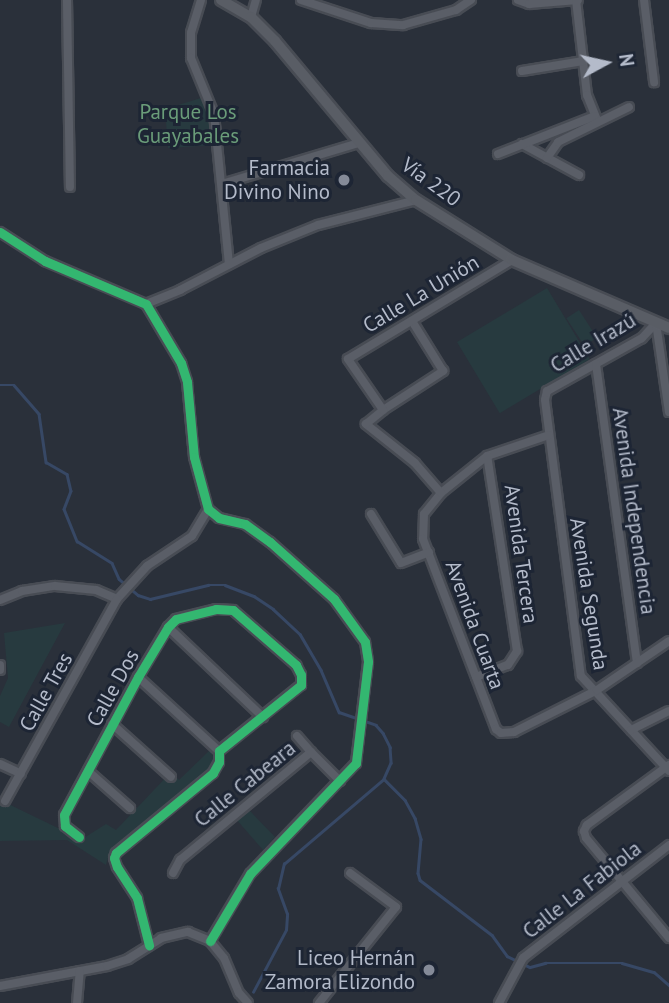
<!DOCTYPE html>
<meta charset="utf-8">
<style>
body{margin:0}
#map{position:relative;width:669px;height:1003px;overflow:hidden;background:#2a303a;font-family:"PT Sans",sans-serif}
div>[style]{position:absolute}
[style*='--x']{left:calc(var(--x)*1px);top:calc(var(--y)*1px);width:calc(var(--w)*1px);rotate:calc(var(--a)*1deg)}
.green>*{inset:0;background:#273a3f;transform-origin:0 0}
.stream>*{height:2.5px;margin:-1.25px;padding:0 1.25px;transform-origin:1.25px;border-radius:1.25px;background:#374865}
.roads{filter:drop-shadow(2px 0 #484c54) drop-shadow(-2px 0 #484c54) drop-shadow(0 2px #484c54) drop-shadow(0 -2px #484c54)}
.street>*{height:8px;margin:-4px;padding:0 4px;transform-origin:4px;border-radius:4px;background:#5a5e67}
.secondary>*{height:10px;margin:-5px;padding:0 5px;transform-origin:5px;border-radius:5px;background:#595d65}
.cycleway>*{height:9px;margin:-4.5px;padding:0 4.5px;transform-origin:4.5px;border-radius:4.5px;background:#33b770}
.dots>*{width:19px;height:19px;translate:-50% -50%;box-sizing:border-box;border:4px solid #1d2534;border-radius:50%}
span{translate:-50% -50%;white-space:nowrap;text-align:center;line-height:1.15;-webkit-text-stroke:6px #1d2534;paint-order:stroke}
.park-label{font-size:21px;color:#6a9c79}
.poi-label{font-size:21px;color:#b4bbca}
.right{translate:-100% -50%;text-align:right}
.street-label{font-size:21px;color:#b4bbca}
.north{position:absolute;left:571px;top:28px;width:70px;height:70px;-webkit-text-stroke:5px #1d2534;paint-order:stroke;rotate:82deg;font-size:19px;font-weight:700;line-height:28px;text-align:center;color:#b4bbca}
.north::after{content:'';display:block;margin:auto;width:24px;height:32px;background:#b4bbca;clip-path:polygon(50% 0,100% 100%,50% 72%,0 100%)}
</style>
<div id="map">
<div class="green">
<i style="clip-path:polygon(201px 98px,209px 111px,215px 145px,168px 148px,165px 109px)"></i>
<i style="left:547px;top:288px;width:83px;height:105px;rotate:59deg"></i>
<i style="left:579px;top:310px;width:33px;height:15px;rotate:57deg"></i>
<i style="clip-path:polygon(65px 623px,9px 727px,0 722px,0 696px,8px 678px,4px 633px)"></i>
<i style="clip-path:polygon(210px 750px,216px 761px,210px 772px,109px 854px,106px 865px,67px 840px,0 841px,0 800px,62px 830px,76px 843px,106px 824px,116px 830px,171px 772px,179px 780px)"></i>
<i style="clip-path:polygon(248px 809px,275px 837px,263px 850px,236px 819px)"></i>
</div>
<div class="stream">
<i style="--x:0;--y:385;--w:14;--a:0"></i>
<i style="--x:14;--y:385;--w:38;--a:49"></i>
<i style="--x:39;--y:414;--w:49;--a:81.7"></i>
<i style="--x:46;--y:462;--w:24;--a:30"></i>
<i style="--x:67;--y:474;--w:17;--a:77"></i>
<i style="--x:71;--y:491;--w:19;--a:111"></i>
<i style="--x:64;--y:509;--w:35;--a:68"></i>
<i style="--x:77;--y:541;--w:41;--a:32.2"></i>
<i style="--x:112;--y:563;--w:17;--a:66"></i>
<i style="--x:119;--y:579;--w:25;--a:40"></i>
<i style="--x:138;--y:595;--w:13;--a:18"></i>
<i style="--x:150;--y:599;--w:60;--a:-13.6"></i>
<i style="--x:208;--y:585;--w:17;--a:0"></i>
<i style="--x:225;--y:585;--w:31;--a:21"></i>
<i style="--x:254;--y:596;--w:23;--a:34"></i>
<i style="--x:273;--y:609;--w:37;--a:43"></i>
<i style="--x:300;--y:634;--w:42;--a:59.7"></i>
<i style="--x:321;--y:670;--w:46;--a:66.8"></i>
<i style="--x:339;--y:712;--w:39;--a:19"></i>
<i style="--x:376;--y:725;--w:11;--a:49"></i>
<i style="--x:383;--y:733;--w:16;--a:63"></i>
<i style="--x:390;--y:747;--w:16;--a:86"></i>
<i style="--x:391;--y:763;--w:17;--a:114"></i>
<i style="--x:384;--y:779;--w:30;--a:45"></i>
<i style="--x:405;--y:800;--w:21;--a:61"></i>
<i style="--x:415;--y:818;--w:22;--a:74"></i>
<i style="--x:421;--y:839;--w:34;--a:95"></i>
<i style="--x:418;--y:873;--w:7;--a:74"></i>
<i style="--x:420;--y:880;--w:91;--a:37.4"></i>
<i style="--x:492;--y:935;--w:26;--a:54"></i>
<i style="--x:507;--y:956;--w:25;--a:26"></i>
<i style="--x:530;--y:967;--w:16;--a:-15"></i>
<i style="--x:545;--y:963;--w:77;--a:0"></i>
<i style="--x:622;--y:963;--w:33;--a:16"></i>
<i style="--x:654;--y:972;--w:20;--a:41"></i>
<i style="--x:253;--y:992;--w:70;--a:-62"></i>
<i style="--x:286;--y:930;--w:16;--a:-86"></i>
<i style="--x:287;--y:914;--w:27;--a:-110"></i>
<i style="--x:278;--y:889;--w:26;--a:-77"></i>
<i style="--x:284;--y:864;--w:131;--a:-40.4"></i>
</div>
<div class="roads">
<div class="street">
<i style="--x:67;--y:0;--w:187;--a:89.1"></i>
<i style="--x:201;--y:0;--w:34;--a:107"></i>
<i style="--x:191;--y:33;--w:25;--a:90"></i>
<i style="--x:191;--y:58;--w:61;--a:67.7"></i>
<i style="--x:214;--y:114;--w:151;--a:84.3"></i>
<i style="--x:301;--y:0;--w:74;--a:18.2"></i>
<i style="--x:371;--y:23;--w:32;--a:4"></i>
<i style="--x:403;--y:25;--w:55;--a:-15.8"></i>
<i style="--x:456;--y:10;--w:18;--a:-34"></i>
<i style="--x:518;--y:0;--w:12;--a:20"></i>
<i style="--x:529;--y:4;--w:49;--a:-4.7"></i>
<i style="--x:576;--y:0;--w:96;--a:83.4"></i>
<i style="--x:587;--y:95;--w:29;--a:68"></i>
<i style="--x:644;--y:0;--w:83;--a:83"></i>
<i style="--x:251;--y:17;--w:18;--a:-74"></i>
<i style="--x:522;--y:71;--w:62;--a:-9.3"></i>
<i style="--x:522;--y:144;--w:65;--a:28.5"></i>
<i style="--x:498;--y:154;--w:104;--a:-21.4"></i>
<i style="--x:547;--y:158;--w:19;--a:-55"></i>
<i style="--x:558;--y:142;--w:79;--a:-26.2"></i>
<i style="--x:222;--y:184;--w:143;--a:-16.7"></i>
<i style="--x:0;--y:232;--w:54;--a:32.8"></i>
<i style="--x:45;--y:261;--w:110;--a:23.1"></i>
<i style="--x:146;--y:304;--w:69;--a:59.3"></i>
<i style="--x:181;--y:363;--w:20;--a:72"></i>
<i style="--x:187;--y:382;--w:75;--a:84.7"></i>
<i style="--x:194;--y:457;--w:54;--a:74.9"></i>
<i style="--x:208;--y:509;--w:14;--a:39"></i>
<i style="--x:219;--y:518;--w:27;--a:13"></i>
<i style="--x:245;--y:524;--w:31;--a:36"></i>
<i style="--x:270;--y:542;--w:86;--a:41.7"></i>
<i style="--x:334;--y:599;--w:53;--a:54.2"></i>
<i style="--x:365;--y:642;--w:20;--a:81"></i>
<i style="--x:368;--y:662;--w:102;--a:96.8"></i>
<i style="--x:356;--y:763;--w:153;--a:133.7"></i>
<i style="--x:250;--y:874;--w:78;--a:120.8"></i>
<i style="--x:146;--y:304;--w:37;--a:-22"></i>
<i style="--x:180;--y:290;--w:91;--a:-27.4"></i>
<i style="--x:261;--y:248;--w:61;--a:-22"></i>
<i style="--x:318;--y:225;--w:101;--a:-14.3"></i>
<i style="--x:656;--y:323;--w:21;--a:133"></i>
<i style="--x:642;--y:338;--w:109;--a:150.8"></i>
<i style="--x:547;--y:391;--w:9;--a:103"></i>
<i style="--x:545;--y:400;--w:278;--a:82.6"></i>
<i style="--x:581;--y:676;--w:129;--a:47.2"></i>
<i style="--x:656;--y:323;--w:90;--a:81.7"></i>
<i style="--x:596;--y:364;--w:302;--a:82.2"></i>
<i style="--x:383;--y:410;--w:72;--a:-33"></i>
<i style="--x:443;--y:371;--w:59;--a:-121.8"></i>
<i style="--x:549;--y:435;--w:65;--a:161.3"></i>
<i style="--x:487;--y:456;--w:59;--a:141.2"></i>
<i style="--x:441;--y:493;--w:27;--a:129"></i>
<i style="--x:424;--y:514;--w:25;--a:92"></i>
<i style="--x:423;--y:539;--w:204;--a:69"></i>
<i style="--x:496;--y:729;--w:6;--a:39"></i>
<i style="--x:501;--y:733;--w:13;--a:-4"></i>
<i style="--x:514;--y:732;--w:93;--a:-26.8"></i>
<i style="--x:597;--y:690;--w:87;--a:-34.2"></i>
<i style="--x:441;--y:493;--w:40;--a:-131"></i>
<i style="--x:415;--y:463;--w:63;--a:-141.5"></i>
<i style="--x:366;--y:424;--w:22;--a:-39"></i>
<i style="--x:383;--y:410;--w:62;--a:-124.5"></i>
<i style="--x:348;--y:359;--w:192;--a:-31.1"></i>
<i style="--x:371;--y:514;--w:57;--a:58.5"></i>
<i style="--x:401;--y:563;--w:30;--a:-21"></i>
<i style="--x:0;--y:600;--w:24;--a:-22"></i>
<i style="--x:22;--y:591;--w:33;--a:-9"></i>
<i style="--x:55;--y:586;--w:41;--a:5.6"></i>
<i style="--x:96;--y:590;--w:23;--a:23"></i>
<i style="--x:117;--y:599;--w:45;--a:-47.7"></i>
<i style="--x:147;--y:566;--w:54;--a:-33.7"></i>
<i style="--x:192;--y:536;--w:31;--a:-59"></i>
<i style="--x:168;--y:627;--w:131;--a:43.5"></i>
<i style="--x:0;--y:665;--w:5;--a:90"></i>
<i style="--x:138;--y:677;--w:110;--a:42.4"></i>
<i style="--x:476;--y:677;--w:34;--a:-21"></i>
<i style="--x:508;--y:665;--w:17;--a:-57"></i>
<i style="--x:517;--y:651;--w:197;--a:-98.7"></i>
<i style="--x:112;--y:724;--w:79;--a:41.9"></i>
<i style="--x:631;--y:730;--w:42;--a:-26.6"></i>
<i style="--x:297;--y:736;--w:21;--a:49"></i>
<i style="--x:0;--y:764;--w:23;--a:25"></i>
<i style="--x:669;--y:765;--w:102;--a:143.8"></i>
<i style="--x:587;--y:825;--w:7;--a:117"></i>
<i style="--x:584;--y:831;--w:7;--a:74"></i>
<i style="--x:586;--y:838;--w:130;--a:50.3"></i>
<i style="--x:88;--y:771;--w:56;--a:41.4"></i>
<i style="--x:5;--y:801;--w:231;--a:-61"></i>
<i style="--x:79;--y:837;--w:18;--a:-142"></i>
<i style="--x:65;--y:826;--w:11;--a:-95"></i>
<i style="--x:64;--y:815;--w:157;--a:-61.8"></i>
<i style="--x:138;--y:677;--w:58;--a:-59"></i>
<i style="--x:168;--y:627;--w:11;--a:-45"></i>
<i style="--x:176;--y:619;--w:41;--a:-14"></i>
<i style="--x:216;--y:609;--w:17;--a:3"></i>
<i style="--x:233;--y:610;--w:84;--a:41.1"></i>
<i style="--x:296;--y:665;--w:11;--a:63"></i>
<i style="--x:301;--y:675;--w:10;--a:90"></i>
<i style="--x:301;--y:685;--w:105;--a:141.2"></i>
<i style="--x:219;--y:751;--w:11;--a:90"></i>
<i style="--x:219;--y:762;--w:13;--a:119"></i>
<i style="--x:213;--y:773;--w:126;--a:140.5"></i>
<i style="--x:116;--y:853;--w:5;--a:112"></i>
<i style="--x:114;--y:858;--w:9;--a:72"></i>
<i style="--x:117;--y:867;--w:37;--a:57"></i>
<i style="--x:137;--y:898;--w:49;--a:75.7"></i>
<i style="--x:173;--y:873;--w:15;--a:-62"></i>
<i style="--x:180;--y:860;--w:170;--a:-39.5"></i>
<i style="--x:311;--y:752;--w:41;--a:45"></i>
<i style="--x:0;--y:986;--w:109;--a:-10.6"></i>
<i style="--x:107;--y:966;--w:22;--a:-18"></i>
<i style="--x:128;--y:959;--w:39;--a:-32"></i>
<i style="--x:161;--y:938;--w:28;--a:-13"></i>
<i style="--x:188;--y:932;--w:24;--a:22"></i>
<i style="--x:210;--y:941;--w:22;--a:51"></i>
<i style="--x:224;--y:958;--w:38;--a:67"></i>
<i style="--x:239;--y:993;--w:13;--a:48"></i>
<i style="--x:77;--y:1003;--w:32;--a:-85"></i>
<i style="--x:319;--y:1003;--w:123;--a:-51.3"></i>
<i style="--x:396;--y:907;--w:57;--a:-143.5"></i>
<i style="--x:499;--y:1003;--w:51;--a:-61.9"></i>
<i style="--x:523;--y:958;--w:185;--a:-37.7"></i>
</div>
<div class="secondary">
<i style="--x:221;--y:0;--w:34;--a:30"></i>
<i style="--x:251;--y:17;--w:34;--a:45"></i>
<i style="--x:275;--y:41;--w:176;--a:50.1"></i>
<i style="--x:388;--y:176;--w:37;--a:41"></i>
<i style="--x:416;--y:200;--w:113;--a:32"></i>
<i style="--x:512;--y:260;--w:171;--a:23.4"></i>
</div>
</div>
<div class="cycleway">
<i style="--x:0;--y:232;--w:54;--a:32.8"></i>
<i style="--x:45;--y:261;--w:110;--a:23.1"></i>
<i style="--x:146;--y:304;--w:69;--a:59.3"></i>
<i style="--x:181;--y:363;--w:20;--a:72"></i>
<i style="--x:187;--y:382;--w:75;--a:84.7"></i>
<i style="--x:194;--y:457;--w:54;--a:74.9"></i>
<i style="--x:208;--y:509;--w:14;--a:39"></i>
<i style="--x:219;--y:518;--w:27;--a:13"></i>
<i style="--x:245;--y:524;--w:31;--a:36"></i>
<i style="--x:270;--y:542;--w:86;--a:41.7"></i>
<i style="--x:334;--y:599;--w:53;--a:54.2"></i>
<i style="--x:365;--y:642;--w:20;--a:81"></i>
<i style="--x:368;--y:662;--w:102;--a:96.8"></i>
<i style="--x:356;--y:763;--w:153;--a:133.7"></i>
<i style="--x:250;--y:874;--w:78;--a:120.8"></i>
<i style="--x:79;--y:837;--w:18;--a:-142"></i>
<i style="--x:65;--y:826;--w:11;--a:-95"></i>
<i style="--x:64;--y:815;--w:157;--a:-61.8"></i>
<i style="--x:138;--y:677;--w:58;--a:-59"></i>
<i style="--x:168;--y:627;--w:11;--a:-45"></i>
<i style="--x:176;--y:619;--w:41;--a:-14"></i>
<i style="--x:216;--y:609;--w:17;--a:3"></i>
<i style="--x:233;--y:610;--w:84;--a:41.1"></i>
<i style="--x:296;--y:665;--w:11;--a:63"></i>
<i style="--x:301;--y:675;--w:10;--a:90"></i>
<i style="--x:301;--y:685;--w:105;--a:141.2"></i>
<i style="--x:219;--y:751;--w:11;--a:90"></i>
<i style="--x:219;--y:762;--w:13;--a:119"></i>
<i style="--x:213;--y:773;--w:126;--a:140.5"></i>
<i style="--x:116;--y:853;--w:5;--a:112"></i>
<i style="--x:114;--y:858;--w:9;--a:72"></i>
<i style="--x:117;--y:867;--w:37;--a:57"></i>
<i style="--x:137;--y:898;--w:49;--a:75.7"></i>
</div>
<div class="dots">
<i style="left:344px;top:180px;background:#848a98"></i>
<i style="left:429px;top:970px;background:#848a98"></i>
</div>
<div class="park-label">
<span style="left:188px;top:124px">Parque Los<br>Guayabales</span>
</div>
<div class="poi-label">
<span class="right" style="left:330px;top:180px">Farmacia<br>Divino Nino</span>
<span class="right" style="left:415px;top:970px">Liceo Hernán<br>Zamora Elizondo</span>
</div>
<div class="street-label">
<span style="left:431px;top:182px;rotate:36deg">Vía 220</span>
<span style="left:421px;top:294px;rotate:-31deg">Calle La Unión</span>
<span style="left:593px;top:343px;rotate:-31deg">Calle Irazú</span>
<span style="left:634px;top:511px;rotate:82deg">Avenida Independencia</span>
<span style="left:521px;top:554px;rotate:82deg">Avenida Tercera</span>
<span style="left:589px;top:594px;rotate:81deg">Avenida Segunda</span>
<span style="left:475px;top:625px;rotate:70deg">Avenida Cuarta</span>
<span style="left:113px;top:688px;rotate:-61deg">Calle Dos</span>
<span style="left:46px;top:692px;rotate:-61deg">Calle Tres</span>
<span style="left:245px;top:784px;rotate:-39deg">Calle Cabeara</span>
<span style="left:582px;top:890px;rotate:-38deg">Calle La Fabiola</span>
</div>
<div class="north">N</div>
</div>
